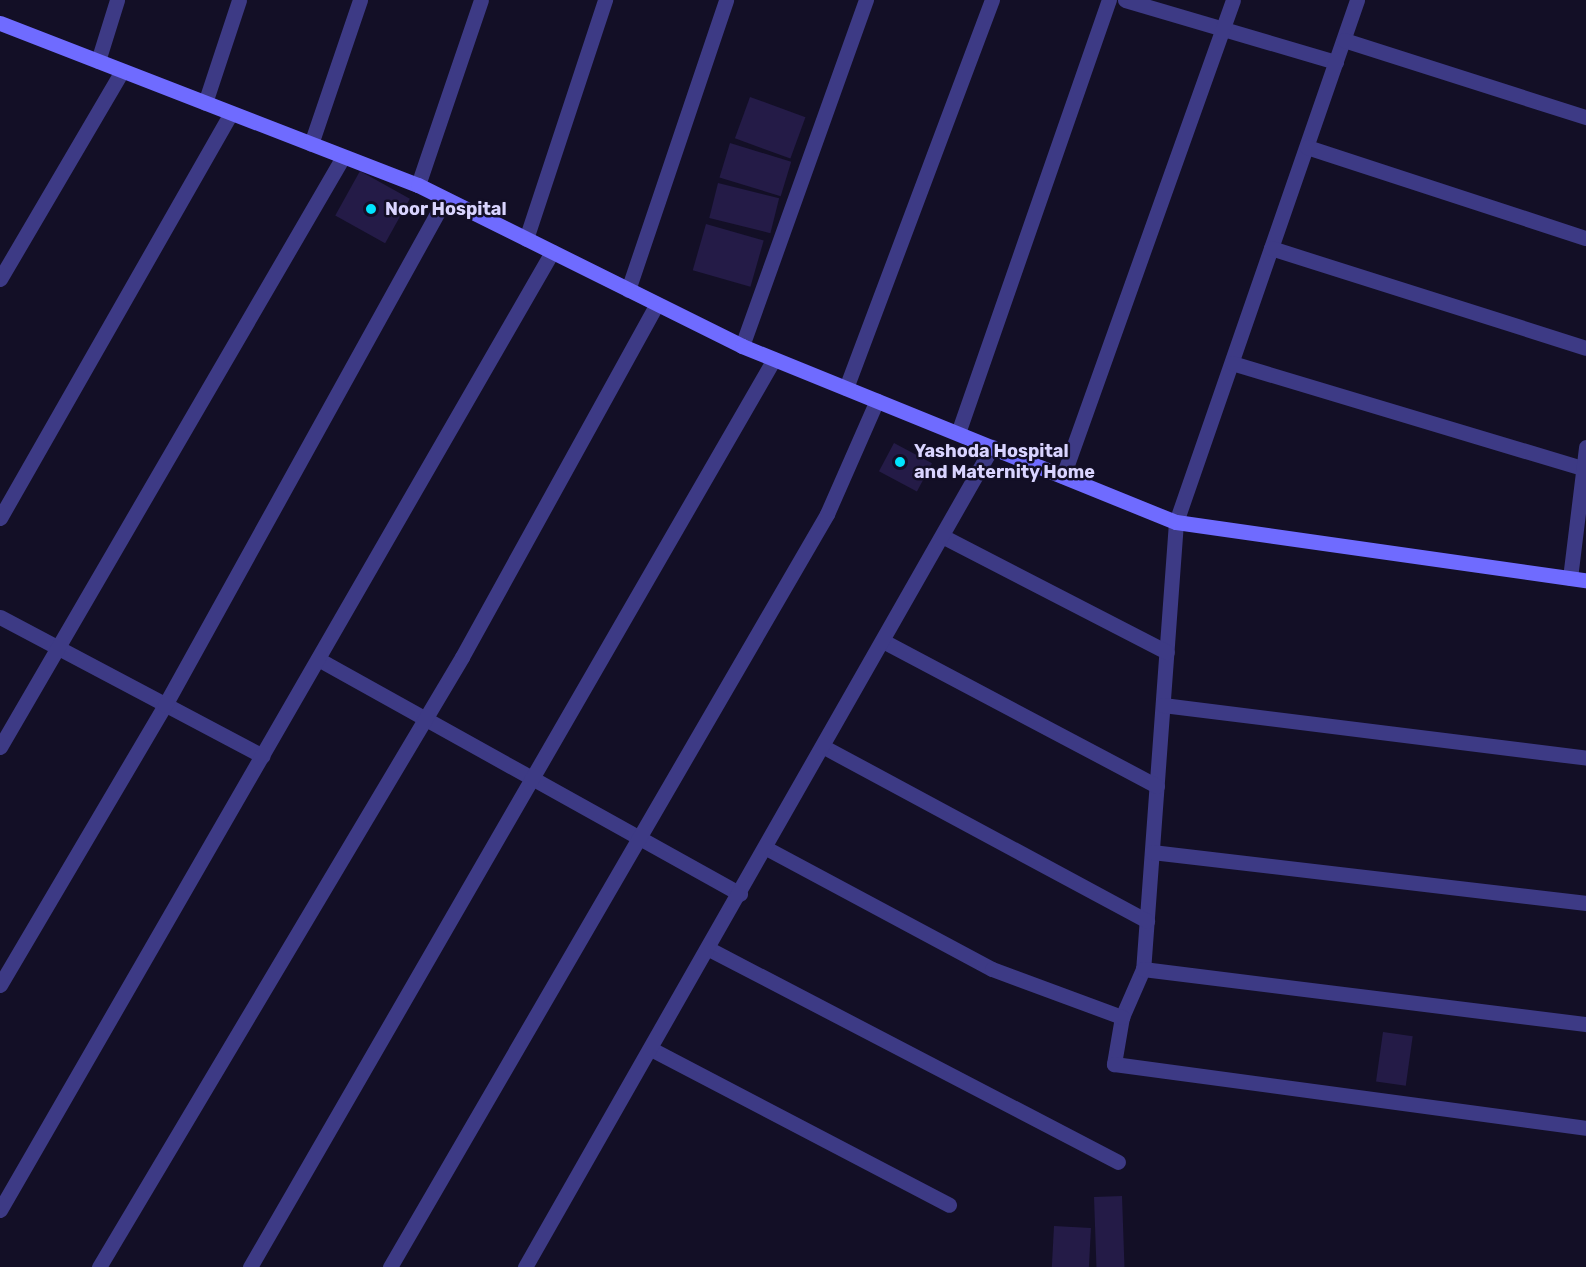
<!DOCTYPE html>
<style>
body{margin:0}
#map{position:relative;width:1586px;height:1267px;overflow:hidden;background:#130f26;font-family:Rubik,sans-serif}
div>[style]{position:absolute}
[style*='--x']{left:calc(var(--x)*1px);top:calc(var(--y)*1px);width:calc(var(--w)*1px);rotate:calc(var(--a)*1deg)}
.building>*{inset:0;background:#241b47;transform-origin:0 0}
.street>*{height:15px;margin:-7.5px;padding:0 7.5px;transform-origin:7.5px;border-radius:7.5px;background:#3d3a85}
.secondary>*{height:15px;margin:-7.5px;padding:0 7.5px;transform-origin:7.5px;border-radius:7.5px;background:#6f6bff}
.dots>*{width:16px;height:16px;translate:-50% -50%;box-sizing:border-box;border:3px solid #130f26;border-radius:50%}
span{translate:-50% -50%;white-space:nowrap;text-align:center;line-height:1.15;-webkit-text-stroke:5px #130f26;paint-order:stroke}
.poi-label{font-size:18px;color:#d9d4ff;font-weight:700}
.left{translate:0 -50%;text-align:left}
</style>
<div id="map">
<div class="building">
<i style="left:750px;top:97px;width:59px;height:44px;rotate:20deg"></i>
<i style="left:730px;top:143px;width:64px;height:36px;rotate:17deg"></i>
<i style="left:360px;top:171px;width:57px;height:51px;rotate:29deg"></i>
<i style="left:718px;top:183px;width:63px;height:36px;rotate:14deg"></i>
<i style="left:706px;top:224px;width:60px;height:48px;rotate:16deg"></i>
<i style="left:894px;top:443px;width:43px;height:32px;rotate:28deg"></i>
<i style="left:1383px;top:1032px;width:30px;height:50px;rotate:8deg"></i>
<i style="left:1122px;top:1196px;width:71px;height:28px;rotate:88deg"></i>
<i style="left:1054px;top:1226px;width:37px;height:41px;rotate:3deg"></i>
</div>
<div class="street">
<i style="--x:1125;--y:0;--w:220;--a:16.4"></i>
<i style="--x:1357;--y:0;--w:552;--a:109.12"></i>
<i style="--x:1176;--y:522;--w:448;--a:94.2"></i>
<i style="--x:1143;--y:969;--w:52;--a:113.6"></i>
<i style="--x:1122;--y:1017;--w:48;--a:99.7"></i>
<i style="--x:1114;--y:1064;--w:476;--a:7.7"></i>
<i style="--x:1344;--y:40;--w:254;--a:17.7"></i>
<i style="--x:98;--y:61;--w:64;--a:-72.7"></i>
<i style="--x:205;--y:103;--w:108;--a:-71.7"></i>
<i style="--x:311;--y:144;--w:152;--a:-71.2"></i>
<i style="--x:1307;--y:147;--w:293;--a:18.1"></i>
<i style="--x:418;--y:185;--w:195;--a:-71.2"></i>
<i style="--x:526;--y:239;--w:252;--a:-71.7"></i>
<i style="--x:1271;--y:248;--w:330;--a:17.6"></i>
<i style="--x:0;--y:279;--w:241;--a:-59.6"></i>
<i style="--x:628;--y:290;--w:306;--a:-71.3"></i>
<i style="--x:742;--y:346;--w:368;--a:-70.3"></i>
<i style="--x:1232;--y:363;--w:366;--a:16.7"></i>
<i style="--x:846;--y:388;--w:415;--a:-69.4"></i>
<i style="--x:958;--y:433;--w:459;--a:-70.8"></i>
<i style="--x:1063;--y:476;--w:505;--a:-70.35"></i>
<i style="--x:0;--y:518;--w:466;--a:-60.3"></i>
<i style="--x:942;--y:536;--w:253;--a:27.3"></i>
<i style="--x:1570;--y:578;--w:132;--a:-83"></i>
<i style="--x:0;--y:617;--w:297;--a:27.9"></i>
<i style="--x:883;--y:641;--w:310;--a:27.9"></i>
<i style="--x:318;--y:659;--w:483;--a:29.1"></i>
<i style="--x:1163;--y:705;--w:426;--a:7.1"></i>
<i style="--x:0;--y:747;--w:682;--a:-59.83"></i>
<i style="--x:824;--y:747;--w:367;--a:28.3"></i>
<i style="--x:766;--y:848;--w:256;--a:28.2"></i>
<i style="--x:992;--y:969;--w:139;--a:20.3"></i>
<i style="--x:1152;--y:852;--w:437;--a:6.7"></i>
<i style="--x:709;--y:949;--w:461;--a:27.5"></i>
<i style="--x:1143;--y:969;--w:446;--a:7.1"></i>
<i style="--x:0;--y:985;--w:325;--a:-59.5"></i>
<i style="--x:165;--y:705;--w:578;--a:-61.04"></i>
<i style="--x:653;--y:1050;--w:334;--a:27.6"></i>
<i style="--x:0;--y:1210;--w:1106;--a:-60.05"></i>
<i style="--x:99;--y:1267;--w:710;--a:-59.24"></i>
<i style="--x:462;--y:657;--w:403;--a:-61.1"></i>
<i style="--x:250;--y:1267;--w:1048;--a:-60.01"></i>
<i style="--x:390;--y:1267;--w:871;--a:-59.87"></i>
<i style="--x:827;--y:514;--w:124;--a:-66.3"></i>
<i style="--x:525;--y:1267;--w:944;--a:-60.34"></i>
</div>
<div class="secondary">
<i style="--x:0;--y:23;--w:448;--a:21.2"></i>
<i style="--x:418;--y:185;--w:362;--a:26.4"></i>
<i style="--x:742;--y:346;--w:468;--a:22.1"></i>
<i style="--x:1176;--y:522;--w:414;--a:8.1"></i>
</div>
<div class="dots">
<i style="left:371px;top:209px;background:#00e5ff"></i>
<i style="left:900px;top:462px;background:#00e5ff"></i>
</div>
<div class="poi-label">
<span class="left" style="left:385px;top:209px">Noor Hospital</span>
<span class="left" style="left:914px;top:462px">Yashoda Hospital<br>and Maternity Home</span>
</div>
</div>
